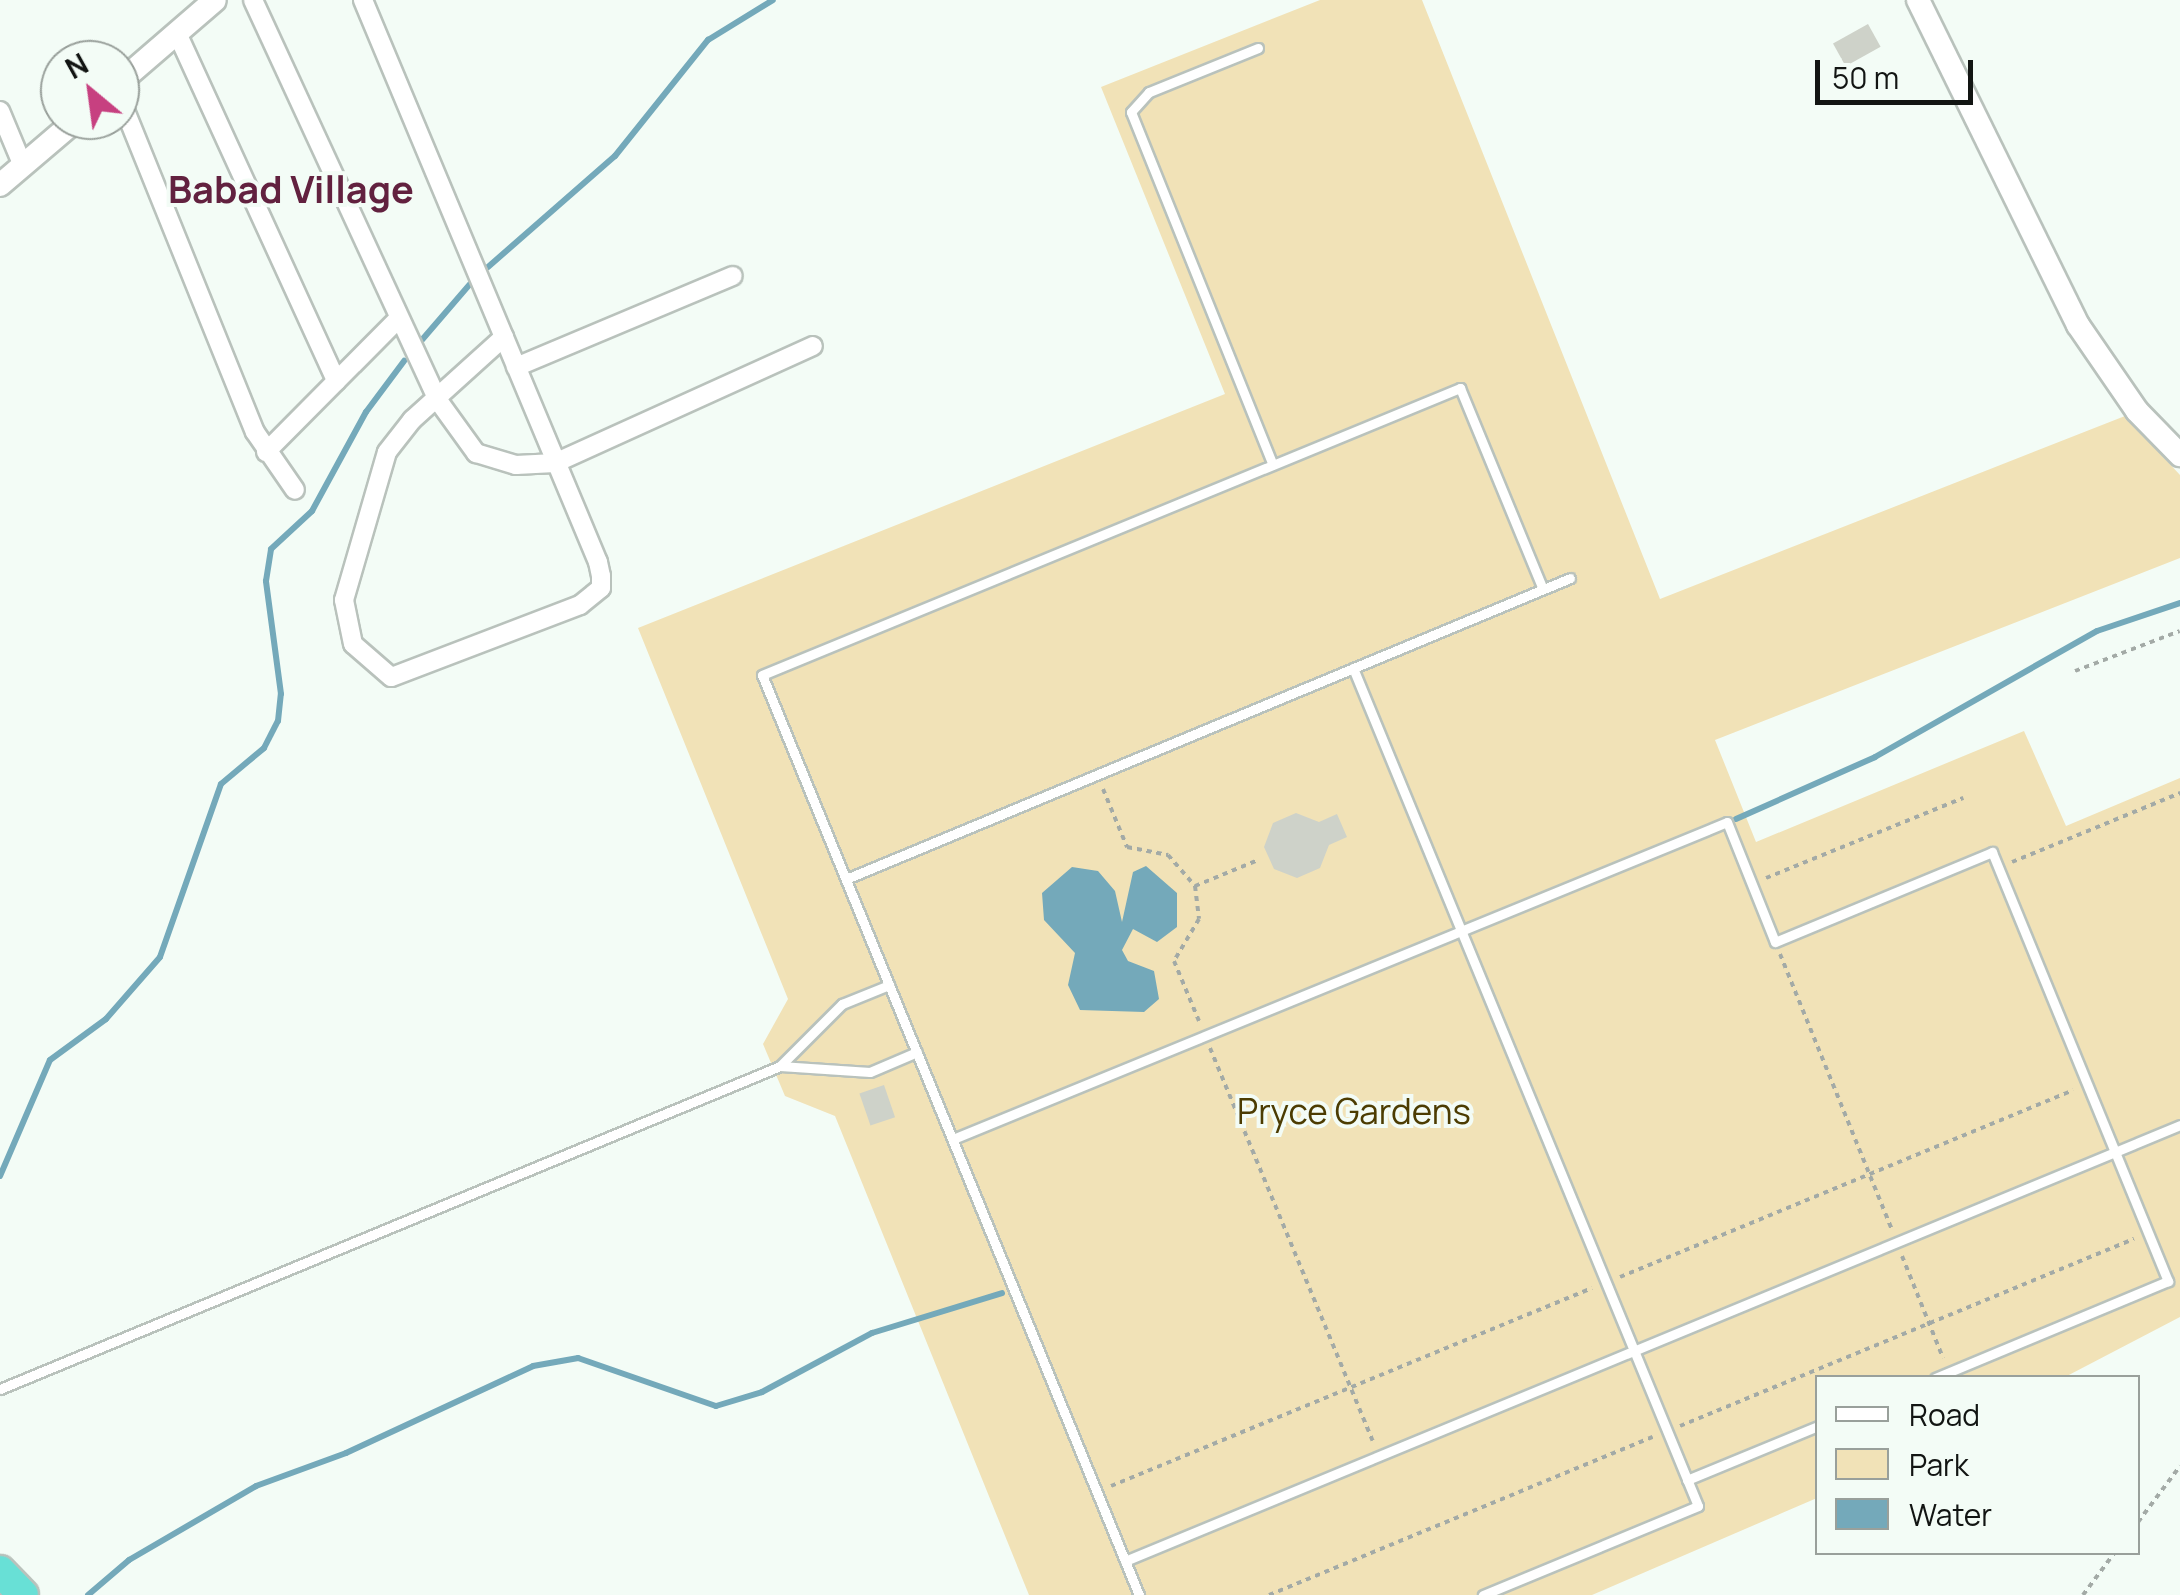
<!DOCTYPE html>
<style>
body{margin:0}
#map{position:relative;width:2180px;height:1595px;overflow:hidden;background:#f3fcf6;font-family:Manrope,sans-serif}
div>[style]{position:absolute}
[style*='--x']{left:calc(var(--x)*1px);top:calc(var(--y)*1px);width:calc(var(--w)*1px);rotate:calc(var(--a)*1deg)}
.green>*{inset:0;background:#f1e2b7}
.water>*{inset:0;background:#74a9ba}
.stream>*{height:6px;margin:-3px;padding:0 3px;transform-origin:3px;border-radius:3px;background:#74a9ba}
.building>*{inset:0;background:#ced2c9;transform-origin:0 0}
.path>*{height:4px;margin-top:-2px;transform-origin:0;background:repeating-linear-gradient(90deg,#a3aaa6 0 5px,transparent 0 10px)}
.roads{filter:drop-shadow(2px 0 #b9c2bc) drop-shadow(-2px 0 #b9c2bc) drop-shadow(0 2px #b9c2bc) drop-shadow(0 -2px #b9c2bc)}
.service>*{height:9px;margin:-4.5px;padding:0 4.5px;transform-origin:4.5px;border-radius:4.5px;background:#fff}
.minor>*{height:18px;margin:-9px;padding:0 9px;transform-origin:9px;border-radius:9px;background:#fff}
.tertiary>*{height:22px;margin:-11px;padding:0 11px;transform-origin:11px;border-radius:11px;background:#fff}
.trunk>*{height:30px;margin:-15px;padding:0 15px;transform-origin:15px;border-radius:15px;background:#68e0d6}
span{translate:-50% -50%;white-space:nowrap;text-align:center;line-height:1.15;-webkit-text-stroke:8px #f3fcf6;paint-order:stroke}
.park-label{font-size:35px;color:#4c3c02}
.neighbourhood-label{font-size:38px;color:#62213f;font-weight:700}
.legend{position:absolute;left:1815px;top:1375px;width:325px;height:180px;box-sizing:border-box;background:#f3fcf6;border:2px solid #99a09b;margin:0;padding:12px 18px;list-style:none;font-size:30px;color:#121513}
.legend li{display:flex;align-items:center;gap:20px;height:50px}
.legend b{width:50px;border:2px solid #99a09b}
.north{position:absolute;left:40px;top:40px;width:100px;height:100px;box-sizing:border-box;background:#f3fcf6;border:2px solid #99a09b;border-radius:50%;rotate:331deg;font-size:28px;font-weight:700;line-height:40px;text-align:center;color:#121513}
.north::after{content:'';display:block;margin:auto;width:35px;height:45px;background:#c74080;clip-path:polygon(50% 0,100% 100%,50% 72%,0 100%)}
.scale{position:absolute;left:1815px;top:60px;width:158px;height:45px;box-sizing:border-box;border:5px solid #121513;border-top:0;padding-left:12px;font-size:30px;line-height:35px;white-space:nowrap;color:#121513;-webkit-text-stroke:8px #f3fcf6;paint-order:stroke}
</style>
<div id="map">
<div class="green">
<i style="clip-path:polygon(1320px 0,1422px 0,1660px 599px,2125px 416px,2180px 475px,2180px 558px,1715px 740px,1756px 842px,2024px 731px,2066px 826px,2180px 778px,2180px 1317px,2065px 1377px,1818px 1378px,1817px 1498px,1592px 1595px,1029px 1595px,835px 1116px,785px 1096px,763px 1044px,788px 999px,638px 628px,1225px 394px,1101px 87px)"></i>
</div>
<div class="water">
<i style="clip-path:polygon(1146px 866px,1177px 893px,1177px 927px,1157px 942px,1133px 929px,1122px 950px,1128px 961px,1154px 971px,1159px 999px,1144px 1012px,1080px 1010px,1068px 985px,1075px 953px,1044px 920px,1042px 893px,1072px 867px,1098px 871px,1115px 891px,1122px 922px,1133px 872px)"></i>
</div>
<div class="stream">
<i style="--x:488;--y:267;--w:169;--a:-41.2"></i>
<i style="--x:615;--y:156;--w:149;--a:-51.3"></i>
<i style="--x:708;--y:40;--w:76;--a:-31.6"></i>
<i style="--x:421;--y:341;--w:75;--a:-49.3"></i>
<i style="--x:1736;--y:819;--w:152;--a:-24"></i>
<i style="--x:1875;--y:757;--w:255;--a:-29.6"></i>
<i style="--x:2097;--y:631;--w:88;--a:-18.6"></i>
<i style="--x:0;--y:1176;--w:126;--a:-66.7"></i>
<i style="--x:50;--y:1060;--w:69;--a:-36.2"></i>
<i style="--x:106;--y:1019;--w:82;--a:-48.9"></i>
<i style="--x:160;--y:957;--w:183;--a:-70.6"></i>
<i style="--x:221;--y:784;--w:56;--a:-39.9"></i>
<i style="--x:264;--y:748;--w:30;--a:-63"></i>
<i style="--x:278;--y:721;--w:27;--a:-84"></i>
<i style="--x:281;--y:694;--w:114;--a:-97.6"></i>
<i style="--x:266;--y:581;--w:32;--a:-81"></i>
<i style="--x:271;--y:549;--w:56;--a:-42.8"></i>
<i style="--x:312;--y:511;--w:113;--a:-61.4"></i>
<i style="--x:366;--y:412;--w:64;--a:-53.3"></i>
<i style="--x:88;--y:1595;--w:54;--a:-40.5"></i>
<i style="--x:129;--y:1560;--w:147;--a:-30.2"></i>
<i style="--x:256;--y:1486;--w:96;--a:-20.1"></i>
<i style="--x:346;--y:1453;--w:206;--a:-24.9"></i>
<i style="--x:533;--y:1366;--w:46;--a:-10.1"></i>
<i style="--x:578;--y:1358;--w:146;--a:19.2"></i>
<i style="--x:716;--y:1406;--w:48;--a:-16.9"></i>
<i style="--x:762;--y:1392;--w:125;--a:-28.2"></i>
<i style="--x:872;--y:1333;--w:136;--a:-17.1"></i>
</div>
<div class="building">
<i style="left:1868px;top:24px;width:26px;height:40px;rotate:61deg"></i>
<i style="clip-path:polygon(1296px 813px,1319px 822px,1337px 814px,1347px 837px,1329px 845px,1320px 868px,1297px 878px,1274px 869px,1264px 847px,1273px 823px)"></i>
<i style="left:884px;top:1085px;width:34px;height:26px;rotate:71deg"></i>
</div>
<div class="path">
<i style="--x:2075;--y:671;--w:112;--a:-20.9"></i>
<i style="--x:1103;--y:789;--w:63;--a:67.5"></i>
<i style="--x:1127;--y:847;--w:42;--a:11"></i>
<i style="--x:1168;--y:855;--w:41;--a:48.9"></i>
<i style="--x:1195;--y:886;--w:33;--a:83"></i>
<i style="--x:1199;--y:919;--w:49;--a:120.8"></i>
<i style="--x:1174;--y:961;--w:65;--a:67.4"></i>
<i style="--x:2012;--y:862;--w:182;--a:-22.3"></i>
<i style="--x:1766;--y:878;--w:213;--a:-22.1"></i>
<i style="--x:1195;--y:886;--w:68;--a:-22.4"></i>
<i style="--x:1780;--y:954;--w:296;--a:67.9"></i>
<i style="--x:1210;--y:1048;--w:425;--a:67.5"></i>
<i style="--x:1902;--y:1256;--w:110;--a:68.1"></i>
<i style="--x:1620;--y:1277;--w:490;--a:-22.4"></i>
<i style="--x:1680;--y:1426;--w:491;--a:-22.4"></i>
<i style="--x:1111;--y:1486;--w:520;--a:-22.37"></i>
<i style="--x:2138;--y:1522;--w:70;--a:-53.1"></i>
<i style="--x:1269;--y:1595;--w:415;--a:-22.4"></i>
<i style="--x:2083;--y:1595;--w:54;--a:-53.3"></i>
</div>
<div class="roads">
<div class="service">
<i style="--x:1258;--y:48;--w:118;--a:158"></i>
<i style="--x:1149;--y:92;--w:27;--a:132"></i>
<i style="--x:1131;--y:112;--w:380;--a:68.1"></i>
<i style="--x:1353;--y:668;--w:906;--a:67.62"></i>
<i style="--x:1698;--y:1506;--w:233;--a:157.5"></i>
<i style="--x:846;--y:879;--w:784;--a:-22.57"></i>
<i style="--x:780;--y:1066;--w:90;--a:3.8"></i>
<i style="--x:870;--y:1072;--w:51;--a:-23.1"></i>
<i style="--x:953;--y:1139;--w:836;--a:-22.27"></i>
<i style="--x:1727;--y:822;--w:129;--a:68.2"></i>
<i style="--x:1775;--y:942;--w:235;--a:-22.5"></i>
<i style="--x:1992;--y:852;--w:464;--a:67.7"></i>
<i style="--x:2168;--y:1281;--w:252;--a:157.4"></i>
<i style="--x:0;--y:1389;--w:844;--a:-22.49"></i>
<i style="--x:780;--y:1066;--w:88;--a:-45"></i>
<i style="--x:842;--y:1004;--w:51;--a:-22"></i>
<i style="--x:1687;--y:1480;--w:142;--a:-22.4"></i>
<i style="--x:1125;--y:1561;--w:1142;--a:-22.45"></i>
<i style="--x:1139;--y:1595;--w:994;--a:-112.28"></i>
<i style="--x:762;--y:675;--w:755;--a:-22.35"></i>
<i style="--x:1460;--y:388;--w:217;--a:67.6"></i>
</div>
<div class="minor">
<i style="--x:253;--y:0;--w:439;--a:65.2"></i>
<i style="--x:437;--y:399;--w:67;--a:54.2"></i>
<i style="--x:476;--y:453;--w:42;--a:16.7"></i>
<i style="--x:516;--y:465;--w:39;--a:-3"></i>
<i style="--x:555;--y:463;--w:283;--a:-24.4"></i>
<i style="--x:363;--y:0;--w:609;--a:67.31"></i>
<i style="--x:598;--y:562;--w:14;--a:78"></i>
<i style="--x:601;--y:576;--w:12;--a:90"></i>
<i style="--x:601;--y:588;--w:27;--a:141"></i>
<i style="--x:580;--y:605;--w:202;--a:159.1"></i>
<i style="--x:391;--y:677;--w:50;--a:-139"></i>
<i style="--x:353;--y:644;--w:45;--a:-101.6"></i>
<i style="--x:344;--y:600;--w:154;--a:-73.8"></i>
<i style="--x:387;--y:452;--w:41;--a:-52"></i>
<i style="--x:412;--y:420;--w:124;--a:-42.1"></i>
<i style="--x:177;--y:33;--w:383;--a:65.4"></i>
<i style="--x:120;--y:98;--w:360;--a:68"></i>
<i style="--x:255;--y:432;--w:70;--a:55.4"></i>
<i style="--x:0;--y:111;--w:60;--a:67.3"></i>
<i style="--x:516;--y:367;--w:235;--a:-22.8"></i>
<i style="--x:266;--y:452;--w:189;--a:-45.2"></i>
</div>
<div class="tertiary">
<i style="--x:1918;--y:0;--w:362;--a:63.8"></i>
<i style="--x:2078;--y:325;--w:104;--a:55.5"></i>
<i style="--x:2137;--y:411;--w:62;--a:45.7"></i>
<i style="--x:120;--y:82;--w:125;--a:-40.8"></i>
<i style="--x:0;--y:185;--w:100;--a:-40.5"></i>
</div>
<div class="trunk">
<i style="--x:0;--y:1571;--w:33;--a:46"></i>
</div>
</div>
<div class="park-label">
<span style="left:1354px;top:1111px">Pryce Gardens</span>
</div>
<div class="neighbourhood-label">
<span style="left:291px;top:189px">Babad Village</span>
</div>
<ul class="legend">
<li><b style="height:12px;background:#fff"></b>Road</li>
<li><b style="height:28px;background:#f1e2b7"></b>Park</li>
<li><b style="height:28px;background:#74a9ba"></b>Water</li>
</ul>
<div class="north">N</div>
<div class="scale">50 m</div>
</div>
